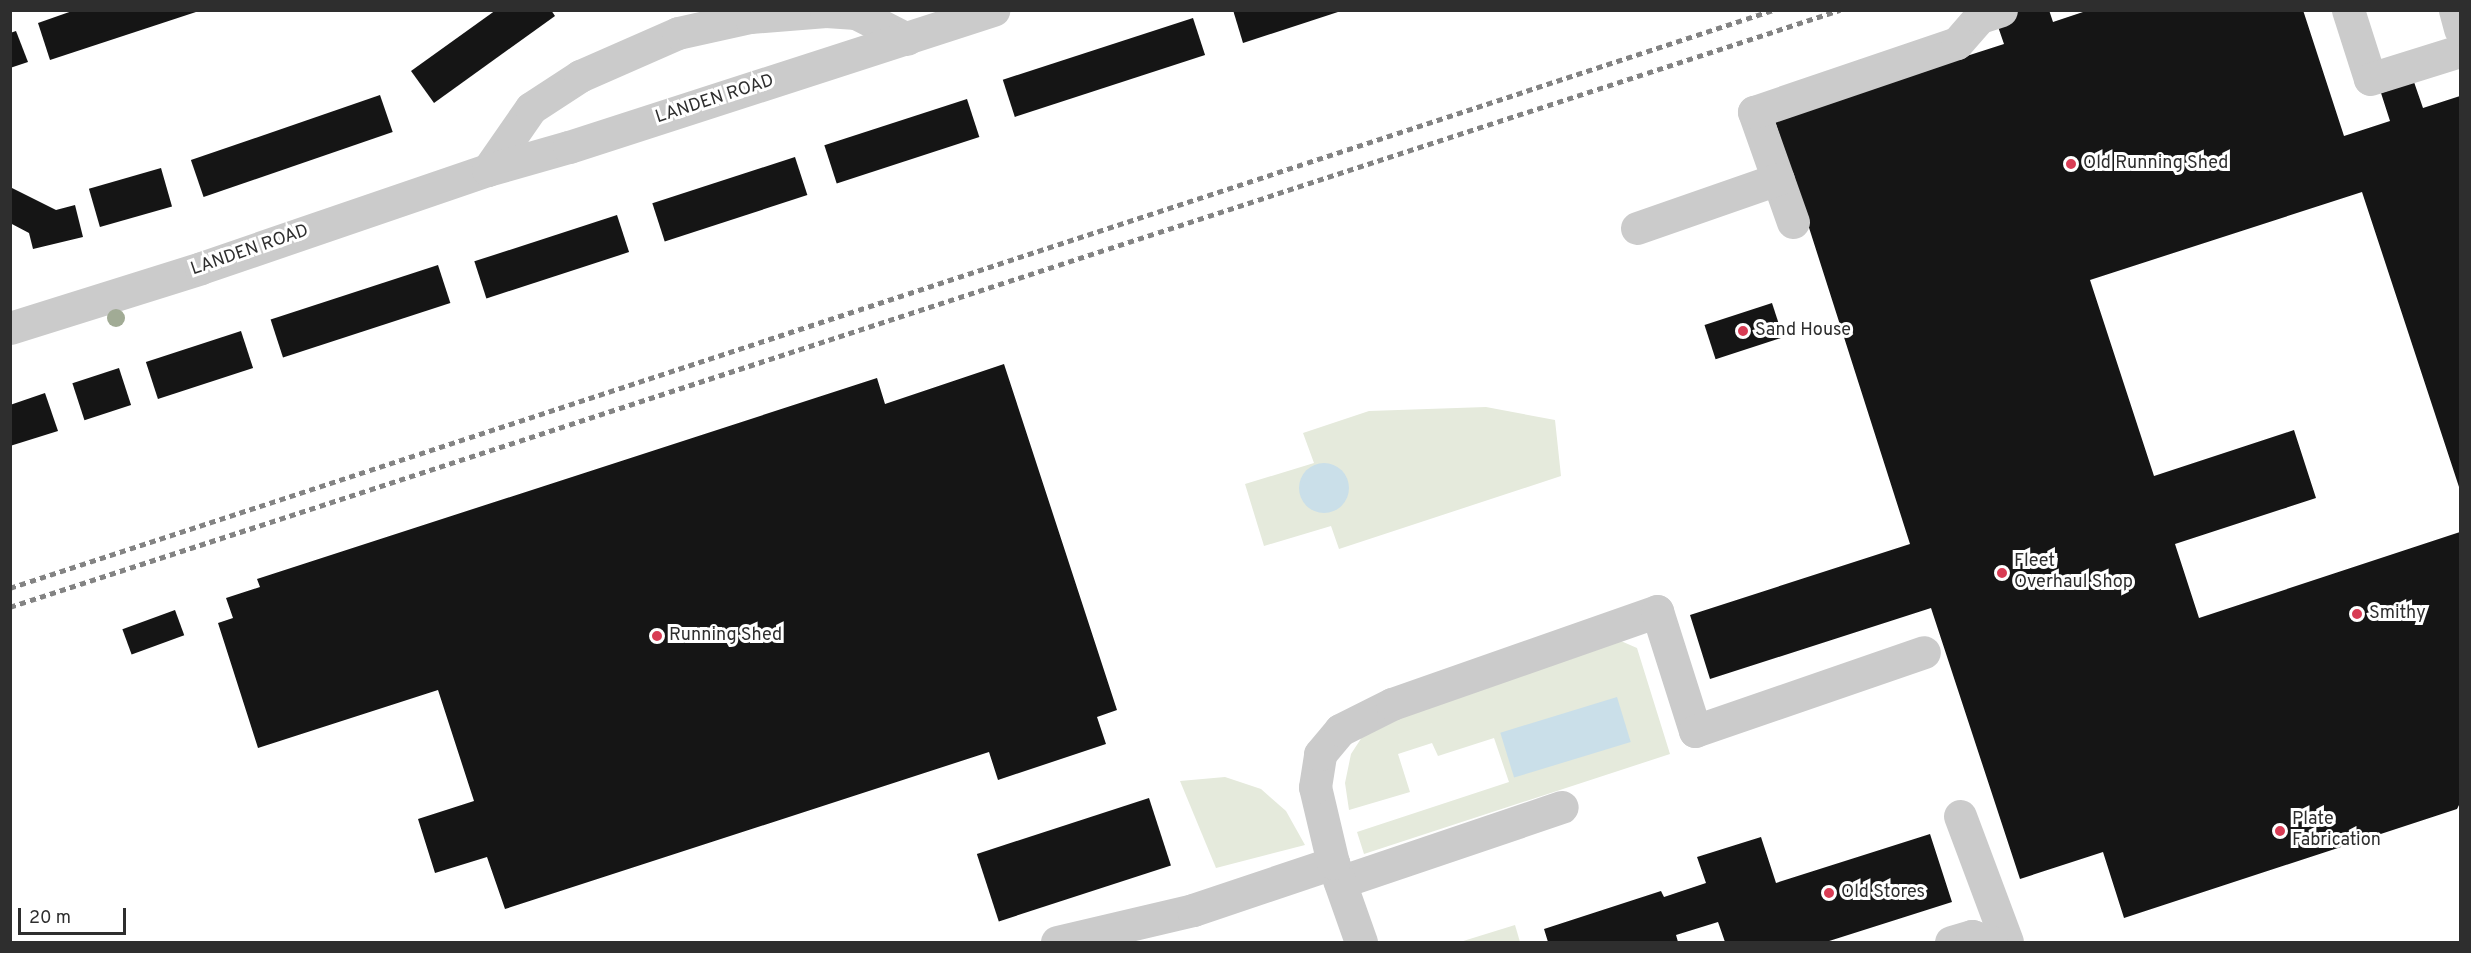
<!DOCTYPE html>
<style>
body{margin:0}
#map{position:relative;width:2471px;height:953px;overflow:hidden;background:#fff;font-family:Overpass,sans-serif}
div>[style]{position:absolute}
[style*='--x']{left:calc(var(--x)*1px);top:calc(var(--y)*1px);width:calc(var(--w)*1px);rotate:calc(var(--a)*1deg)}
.green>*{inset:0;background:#e5eadc}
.water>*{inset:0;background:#cadfe9;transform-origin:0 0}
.round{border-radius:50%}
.building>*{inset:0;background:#151515;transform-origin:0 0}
.minor>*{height:33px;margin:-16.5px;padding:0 16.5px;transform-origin:16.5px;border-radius:16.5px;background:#cbcbcb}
.rail>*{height:4.5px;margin-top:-2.25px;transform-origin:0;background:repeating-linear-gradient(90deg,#838383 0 6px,transparent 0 10.5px)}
.trees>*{width:18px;height:18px;margin:-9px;border-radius:50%;background:#a1ab95}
.dots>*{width:16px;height:16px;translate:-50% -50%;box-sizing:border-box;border:3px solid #fff;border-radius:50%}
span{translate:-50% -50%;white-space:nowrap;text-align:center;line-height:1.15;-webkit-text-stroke:6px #fff;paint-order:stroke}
.street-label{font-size:18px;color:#2e2e2e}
.poi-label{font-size:18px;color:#2e2e2e}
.left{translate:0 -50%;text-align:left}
.frame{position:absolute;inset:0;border:12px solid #2e2e2e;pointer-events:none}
.scale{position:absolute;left:18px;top:908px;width:108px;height:27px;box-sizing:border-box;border:3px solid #2e2e2e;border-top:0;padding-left:8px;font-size:18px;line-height:21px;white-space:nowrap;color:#2e2e2e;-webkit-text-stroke:4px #fff;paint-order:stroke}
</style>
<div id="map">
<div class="green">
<i style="clip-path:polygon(1486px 407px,1555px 420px,1561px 476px,1339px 549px,1331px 526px,1264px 546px,1245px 484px,1314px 463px,1303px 433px,1369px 411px)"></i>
<i style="clip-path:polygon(1614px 638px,1637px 648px,1670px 754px,1364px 854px,1357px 832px,1509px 782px,1494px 738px,1438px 756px,1432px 743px,1398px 754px,1410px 792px,1349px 810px,1345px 783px,1351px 754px,1364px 734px,1388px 715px)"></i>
<i style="clip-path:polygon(1225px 777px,1261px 789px,1286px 811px,1305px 845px,1216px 868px,1180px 781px)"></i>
<i style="clip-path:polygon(1515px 925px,1520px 942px,1460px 942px)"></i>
</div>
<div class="water">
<i class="round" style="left:1299px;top:463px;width:50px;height:50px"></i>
<i style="left:1617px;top:697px;width:47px;height:122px;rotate:73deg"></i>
</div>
<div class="building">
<i style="clip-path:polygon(75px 10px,199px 10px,199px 11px,50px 60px,38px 23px)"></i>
<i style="clip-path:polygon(496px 10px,551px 10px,555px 16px,434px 103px,411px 71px)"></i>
<i style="clip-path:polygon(1233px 10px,1341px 10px,1341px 11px,1243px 43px)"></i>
<i style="clip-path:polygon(2008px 10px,2049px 10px,2053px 22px,2089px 10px,2303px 10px,2344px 136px,2390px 121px,2381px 93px,2414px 82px,2423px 108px,2460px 96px,2460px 490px,2362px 192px,2090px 280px,2154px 476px,2294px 430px,2316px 498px,2175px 544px,2199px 618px,2460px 532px,2460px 803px,2457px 809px,2124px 918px,2103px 852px,2020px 879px,1931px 608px,1710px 679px,1690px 615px,1910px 544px,1774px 118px,2004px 44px,1994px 15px)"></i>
<i style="left:1193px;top:18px;width:39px;height:200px;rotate:72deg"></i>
<i style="clip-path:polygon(16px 31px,28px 62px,10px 68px,10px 33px)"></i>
<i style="left:380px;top:95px;width:39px;height:200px;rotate:71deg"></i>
<i style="left:967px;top:99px;width:40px;height:150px;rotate:72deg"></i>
<i style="left:795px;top:157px;width:40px;height:150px;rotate:72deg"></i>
<i style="left:161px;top:168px;width:40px;height:75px;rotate:74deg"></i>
<i style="clip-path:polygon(10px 187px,56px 210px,75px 205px,83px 237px,33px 249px,29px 233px,10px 223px)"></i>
<i style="left:617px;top:215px;width:39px;height:150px;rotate:72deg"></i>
<i style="left:438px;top:265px;width:40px;height:176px;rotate:72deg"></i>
<i style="left:1772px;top:303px;width:36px;height:71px;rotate:72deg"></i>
<i style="left:241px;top:331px;width:39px;height:100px;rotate:72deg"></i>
<i style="clip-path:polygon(1004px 364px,1117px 710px,1097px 717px,1106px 744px,998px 780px,989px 752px,505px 909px,487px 857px,435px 873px,418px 819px,474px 801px,438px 690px,258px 748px,218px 623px,233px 618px,226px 598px,260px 587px,257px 579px,877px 378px,885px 404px)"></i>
<i style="left:119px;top:368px;width:39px;height:49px;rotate:72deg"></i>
<i style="clip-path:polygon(45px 393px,58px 431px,10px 446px,10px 405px)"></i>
<i style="left:175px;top:610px;width:27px;height:56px;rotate:70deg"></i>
<i style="left:1149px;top:798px;width:71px;height:181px;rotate:72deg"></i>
<i style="clip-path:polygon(1930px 834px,1952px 902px,1826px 942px,1725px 942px,1718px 922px,1676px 935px,1678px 942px,1548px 942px,1544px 929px,1661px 891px,1664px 897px,1706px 883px,1697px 857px,1761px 837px,1776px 883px)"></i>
</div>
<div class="minor">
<i style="--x:2348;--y:10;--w:72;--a:72.3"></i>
<i style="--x:2370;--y:79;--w:94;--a:-17.3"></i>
<i style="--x:2455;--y:10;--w:20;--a:75"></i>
<i style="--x:488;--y:170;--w:75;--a:-55.3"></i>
<i style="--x:531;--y:108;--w:59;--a:-33.1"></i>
<i style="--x:580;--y:76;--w:107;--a:-23.7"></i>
<i style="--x:678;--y:33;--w:74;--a:-12.5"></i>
<i style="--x:750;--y:17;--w:76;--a:-4.5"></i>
<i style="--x:826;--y:11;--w:30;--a:4"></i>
<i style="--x:856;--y:13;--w:57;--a:27"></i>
<i style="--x:1793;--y:222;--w:117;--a:-109.5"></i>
<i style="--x:1754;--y:112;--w:214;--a:-18.8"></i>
<i style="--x:1957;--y:43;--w:35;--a:-49"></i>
<i style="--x:1980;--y:17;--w:22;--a:-18"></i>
<i style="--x:1637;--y:228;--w:149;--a:-19.2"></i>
<i style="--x:10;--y:328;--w:200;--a:-17.4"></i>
<i style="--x:201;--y:268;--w:303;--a:-18.9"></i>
<i style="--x:488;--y:170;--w:84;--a:-15.9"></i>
<i style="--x:569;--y:147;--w:446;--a:-17.9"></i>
<i style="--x:1960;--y:816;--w:134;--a:69.5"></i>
<i style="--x:1340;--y:882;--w:234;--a:-18.7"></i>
<i style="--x:1057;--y:942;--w:140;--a:-13.2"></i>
<i style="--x:1193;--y:910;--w:148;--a:-18.6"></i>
<i style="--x:1361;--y:942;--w:84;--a:-109.5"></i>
<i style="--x:1333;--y:863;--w:78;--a:-103.3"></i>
<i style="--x:1315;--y:787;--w:33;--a:-81"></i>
<i style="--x:1320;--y:754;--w:31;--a:-50"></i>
<i style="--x:1340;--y:730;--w:58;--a:-26.6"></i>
<i style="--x:1392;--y:704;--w:281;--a:-19.3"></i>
<i style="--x:1657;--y:611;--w:126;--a:72.4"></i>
<i style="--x:1695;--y:731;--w:242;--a:-19"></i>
<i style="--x:1951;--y:942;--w:22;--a:-16"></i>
<i style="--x:1972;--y:936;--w:20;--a:18"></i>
</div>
<div class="rail">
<i style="--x:10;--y:588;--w:1855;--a:-18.15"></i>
<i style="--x:10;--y:607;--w:1925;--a:-18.07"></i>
</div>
<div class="trees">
<i style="left:116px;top:318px"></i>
</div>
<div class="dots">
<i style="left:2071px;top:164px;background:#d83c54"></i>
<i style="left:1743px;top:331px;background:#d83c54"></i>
<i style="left:2002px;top:573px;background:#d83c54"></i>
<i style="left:2357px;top:614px;background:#d83c54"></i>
<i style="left:657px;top:636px;background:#d83c54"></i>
<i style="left:2280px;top:831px;background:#d83c54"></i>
<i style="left:1829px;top:893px;background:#d83c54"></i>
</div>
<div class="street-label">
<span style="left:715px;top:100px;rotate:-18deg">LANDEN ROAD</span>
<span style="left:250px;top:251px;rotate:-19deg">LANDEN ROAD</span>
</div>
<div class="poi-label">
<span class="left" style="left:2083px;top:164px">Old Running Shed</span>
<span class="left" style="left:1755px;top:331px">Sand House</span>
<span class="left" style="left:2014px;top:573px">Fleet<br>Overhaul Shop</span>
<span class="left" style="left:2369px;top:614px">Smithy</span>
<span class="left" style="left:669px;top:636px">Running Shed</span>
<span class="left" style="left:2292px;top:831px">Plate<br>Fabrication</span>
<span class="left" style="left:1841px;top:893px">Old Stores</span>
</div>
<div class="frame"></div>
<div class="scale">20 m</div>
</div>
